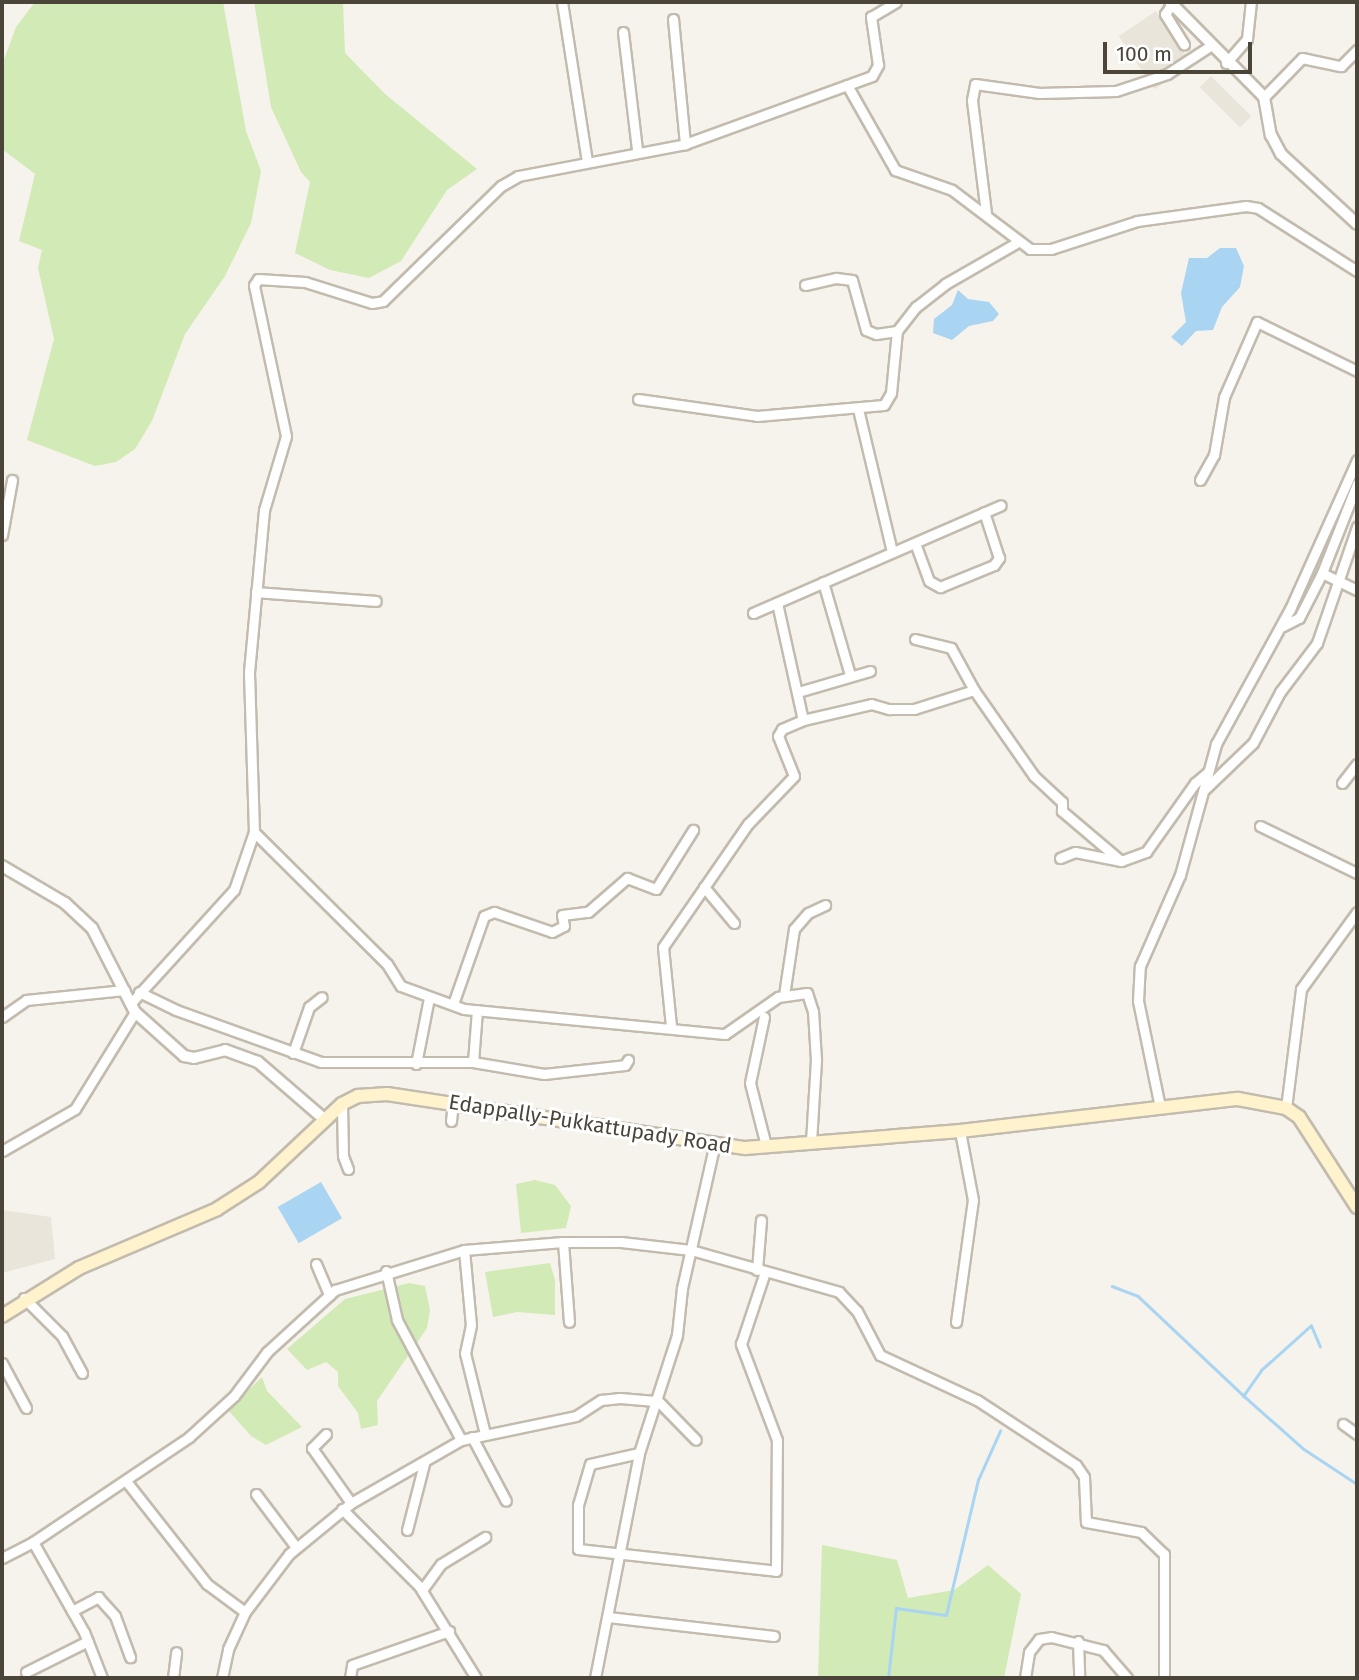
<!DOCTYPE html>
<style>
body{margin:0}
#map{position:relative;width:1359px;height:1680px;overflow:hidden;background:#f6f3ec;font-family:"Fira Sans",sans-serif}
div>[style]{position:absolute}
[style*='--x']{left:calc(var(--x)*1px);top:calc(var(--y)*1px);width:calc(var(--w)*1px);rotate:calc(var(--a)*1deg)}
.residential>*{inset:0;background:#eae5da;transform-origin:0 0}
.green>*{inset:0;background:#d2eab5}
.water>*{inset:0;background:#a9d4f2;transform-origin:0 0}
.stream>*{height:2.5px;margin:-1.25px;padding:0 1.25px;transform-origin:1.25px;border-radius:1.25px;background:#a9d4f2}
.roads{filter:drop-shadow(2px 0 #c2bbae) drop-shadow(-2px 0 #c2bbae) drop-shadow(0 2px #c2bbae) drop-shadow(0 -2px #c2bbae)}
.minor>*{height:9px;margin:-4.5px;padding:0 4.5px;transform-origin:4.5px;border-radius:4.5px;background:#fff}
.tertiary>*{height:10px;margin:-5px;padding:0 5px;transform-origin:5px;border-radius:5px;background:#fff}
.secondary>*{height:12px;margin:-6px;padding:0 6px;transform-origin:6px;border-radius:6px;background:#fff3cd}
span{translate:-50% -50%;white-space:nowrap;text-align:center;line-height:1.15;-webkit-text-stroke:6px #fff;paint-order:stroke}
.street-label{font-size:21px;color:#4b4439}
.frame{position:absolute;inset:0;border:4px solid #4b4439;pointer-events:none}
.scale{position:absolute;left:1103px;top:42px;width:149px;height:32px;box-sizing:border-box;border:4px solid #4b4439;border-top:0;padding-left:9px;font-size:21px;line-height:24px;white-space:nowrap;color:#4b4439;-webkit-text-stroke:5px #fff;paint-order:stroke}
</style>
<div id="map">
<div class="residential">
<i style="left:1156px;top:11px;width:64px;height:45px;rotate:56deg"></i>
<i style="left:1211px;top:76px;width:57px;height:16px;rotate:45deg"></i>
<i style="clip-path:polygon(2px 1210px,51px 1217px,55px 1259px,2px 1273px)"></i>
</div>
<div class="green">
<i style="clip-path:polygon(35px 2px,223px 2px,246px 131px,261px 171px,251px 223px,225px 276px,185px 334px,152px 421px,135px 449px,116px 462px,95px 466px,27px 440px,54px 339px,38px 268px,42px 250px,19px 241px,35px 174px,2px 149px,2px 65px,16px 27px)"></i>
<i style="clip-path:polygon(254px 2px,343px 2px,345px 53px,385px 94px,477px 169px,447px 190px,401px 261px,369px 278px,330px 270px,295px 253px,310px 182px,301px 172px,271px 107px)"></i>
<i style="clip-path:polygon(535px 1180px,555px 1185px,571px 1206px,566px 1228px,521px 1233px,516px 1184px)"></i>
<i style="clip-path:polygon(550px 1263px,555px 1280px,555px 1315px,517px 1312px,493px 1317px,485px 1272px)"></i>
<i style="clip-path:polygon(409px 1283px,425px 1286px,430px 1310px,427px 1328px,377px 1401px,378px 1425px,361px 1429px,358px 1413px,338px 1386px,338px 1372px,326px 1362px,307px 1370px,287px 1349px,345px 1299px)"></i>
<i style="clip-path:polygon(262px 1377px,267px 1391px,302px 1427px,266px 1445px,251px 1436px,228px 1410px)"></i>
<i style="clip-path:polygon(822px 1545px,897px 1560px,908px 1598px,954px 1590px,988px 1565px,1021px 1594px,1004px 1678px,818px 1678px)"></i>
</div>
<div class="water">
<i style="clip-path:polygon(1220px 248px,1236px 248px,1244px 266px,1240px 287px,1222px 307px,1213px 330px,1196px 331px,1182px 346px,1171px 337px,1186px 322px,1181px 293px,1189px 258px,1207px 258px)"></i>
<i style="clip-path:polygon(958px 290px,968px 299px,989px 302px,999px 314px,993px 321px,969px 326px,952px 340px,933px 333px,934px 319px,952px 305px)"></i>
<i style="left:321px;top:1182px;width:42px;height:50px;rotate:60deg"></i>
</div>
<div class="stream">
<i style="--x:1112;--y:1286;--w:28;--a:21"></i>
<i style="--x:1138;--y:1296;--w:146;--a:43.3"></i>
<i style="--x:1320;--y:1347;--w:23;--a:-113"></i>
<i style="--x:1311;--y:1326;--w:66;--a:138.1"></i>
<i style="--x:1262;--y:1370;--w:32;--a:125"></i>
<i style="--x:1244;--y:1396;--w:80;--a:41.5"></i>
<i style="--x:1304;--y:1449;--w:64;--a:33.4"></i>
<i style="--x:888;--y:1678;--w:70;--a:-83.5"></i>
<i style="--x:896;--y:1608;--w:50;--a:8"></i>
<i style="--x:946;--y:1615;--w:139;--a:-76.7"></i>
<i style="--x:978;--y:1480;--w:54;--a:-65.8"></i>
</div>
<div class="roads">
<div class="minor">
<i style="--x:562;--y:2;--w:161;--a:81.1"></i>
<i style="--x:1172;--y:4;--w:12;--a:125"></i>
<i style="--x:1165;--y:14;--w:36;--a:58"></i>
<i style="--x:673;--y:19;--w:126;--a:84.5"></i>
<i style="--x:623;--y:32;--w:119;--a:83.2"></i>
<i style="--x:1226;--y:63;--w:32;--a:-49"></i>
<i style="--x:1247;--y:39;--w:37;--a:-84"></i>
<i style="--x:847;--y:85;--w:98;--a:60.5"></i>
<i style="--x:895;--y:170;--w:60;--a:19.3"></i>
<i style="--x:952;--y:190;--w:98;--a:37.1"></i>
<i style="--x:1030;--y:249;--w:21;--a:0"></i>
<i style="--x:1051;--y:249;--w:90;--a:-18"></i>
<i style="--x:1137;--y:221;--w:110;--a:-7.8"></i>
<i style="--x:1246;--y:206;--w:12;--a:9"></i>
<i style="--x:1258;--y:208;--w:117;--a:32.5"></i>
<i style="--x:1264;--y:97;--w:54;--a:-45.7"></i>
<i style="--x:1302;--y:58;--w:40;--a:12"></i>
<i style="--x:1341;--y:66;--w:23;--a:-45"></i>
<i style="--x:986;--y:213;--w:114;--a:-97.1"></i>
<i style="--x:972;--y:100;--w:16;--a:-79"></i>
<i style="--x:975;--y:84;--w:65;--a:8"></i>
<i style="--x:1039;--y:93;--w:77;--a:-1.5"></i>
<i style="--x:1116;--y:91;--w:54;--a:-18.4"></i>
<i style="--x:1167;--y:74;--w:51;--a:-33.1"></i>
<i style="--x:805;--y:285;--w:32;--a:-13"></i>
<i style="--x:836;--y:278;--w:16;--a:7"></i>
<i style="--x:852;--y:280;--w:52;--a:74.4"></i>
<i style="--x:866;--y:330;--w:11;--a:22"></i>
<i style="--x:876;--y:334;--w:21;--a:-8"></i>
<i style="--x:638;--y:399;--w:120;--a:8.1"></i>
<i style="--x:757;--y:416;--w:127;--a:-5"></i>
<i style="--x:884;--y:405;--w:14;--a:-60"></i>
<i style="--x:891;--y:393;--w:62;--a:-84.5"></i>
<i style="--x:897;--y:331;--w:31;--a:-52"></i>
<i style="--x:916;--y:307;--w:37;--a:-38"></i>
<i style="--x:945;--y:284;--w:84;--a:-29.9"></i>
<i style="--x:858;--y:409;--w:147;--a:76.6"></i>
<i style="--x:1200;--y:480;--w:29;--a:-61"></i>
<i style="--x:1214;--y:455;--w:59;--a:-80.2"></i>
<i style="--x:1224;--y:397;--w:82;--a:-66.3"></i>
<i style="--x:1257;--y:322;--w:111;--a:26.1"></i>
<i style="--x:1357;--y:484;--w:96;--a:111.5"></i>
<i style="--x:1322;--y:573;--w:39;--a:26"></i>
<i style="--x:2;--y:535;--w:56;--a:-79.7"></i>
<i style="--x:915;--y:543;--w:40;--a:69.8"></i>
<i style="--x:929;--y:581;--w:13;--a:29"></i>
<i style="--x:940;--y:587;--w:58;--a:-22.2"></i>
<i style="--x:994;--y:565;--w:9;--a:-54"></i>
<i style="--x:999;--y:558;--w:48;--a:-108.1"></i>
<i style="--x:823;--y:582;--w:97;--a:73.8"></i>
<i style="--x:256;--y:592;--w:120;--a:4.3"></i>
<i style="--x:777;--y:603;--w:120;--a:77.5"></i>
<i style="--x:753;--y:613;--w:270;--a:-23.5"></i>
<i style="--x:1283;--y:626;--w:18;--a:-27"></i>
<i style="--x:1299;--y:618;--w:51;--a:-62.9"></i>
<i style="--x:915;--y:639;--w:37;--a:14"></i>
<i style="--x:951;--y:648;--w:48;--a:61.3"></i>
<i style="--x:798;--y:692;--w:75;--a:-16.3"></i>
<i style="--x:1342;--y:783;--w:24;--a:-52"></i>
<i style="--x:1205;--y:789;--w:66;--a:-43.8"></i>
<i style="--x:1253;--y:743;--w:58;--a:-62.1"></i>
<i style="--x:1280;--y:692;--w:61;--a:-52.9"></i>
<i style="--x:1317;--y:643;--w:123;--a:-71"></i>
<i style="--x:1260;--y:826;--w:108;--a:25.9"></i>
<i style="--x:254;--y:832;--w:187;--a:44.8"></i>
<i style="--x:387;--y:964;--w:26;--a:58"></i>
<i style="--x:401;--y:986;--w:67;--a:20.1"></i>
<i style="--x:464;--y:1009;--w:262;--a:5.5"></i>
<i style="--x:725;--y:1034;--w:65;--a:-34.9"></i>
<i style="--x:778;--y:997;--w:29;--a:-8"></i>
<i style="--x:807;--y:993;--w:19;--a:72"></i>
<i style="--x:813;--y:1011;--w:49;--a:86.5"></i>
<i style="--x:816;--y:1060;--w:81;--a:93.5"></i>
<i style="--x:1060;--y:858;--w:16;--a:-22"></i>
<i style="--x:1075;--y:852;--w:47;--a:11.1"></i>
<i style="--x:1121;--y:861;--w:27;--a:-20"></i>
<i style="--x:1146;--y:852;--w:85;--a:-54.6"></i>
<i style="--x:1195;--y:783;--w:16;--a:-40"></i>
<i style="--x:704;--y:887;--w:47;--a:50.2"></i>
<i style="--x:139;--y:992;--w:41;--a:25.9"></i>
<i style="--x:176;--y:1010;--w:154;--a:19.7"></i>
<i style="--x:321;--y:1062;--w:152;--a:0"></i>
<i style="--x:473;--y:1062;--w:72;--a:9.6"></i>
<i style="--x:544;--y:1074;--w:81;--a:-6.3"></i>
<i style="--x:625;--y:1065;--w:6;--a:-59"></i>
<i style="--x:784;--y:995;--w:67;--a:-81.4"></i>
<i style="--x:794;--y:929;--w:21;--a:-49"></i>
<i style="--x:808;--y:913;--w:19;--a:-25"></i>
<i style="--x:131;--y:1003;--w:153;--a:-47.7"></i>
<i style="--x:234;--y:890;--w:61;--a:-71"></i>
<i style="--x:254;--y:832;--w:160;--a:-91.8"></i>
<i style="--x:249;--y:672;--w:163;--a:-84.7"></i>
<i style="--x:264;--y:510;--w:77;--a:-73.4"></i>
<i style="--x:286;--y:436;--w:154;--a:-102"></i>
<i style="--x:254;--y:285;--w:7;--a:-56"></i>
<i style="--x:258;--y:279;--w:47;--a:3.7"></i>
<i style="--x:305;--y:282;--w:70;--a:17.4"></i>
<i style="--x:372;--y:303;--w:11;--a:-10"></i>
<i style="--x:383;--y:301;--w:165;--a:-44.3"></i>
<i style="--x:501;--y:186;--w:20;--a:-30"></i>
<i style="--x:518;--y:176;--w:170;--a:-10.8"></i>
<i style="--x:685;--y:144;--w:199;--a:-20"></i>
<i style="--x:872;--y:76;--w:13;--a:-61"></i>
<i style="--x:878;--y:65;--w:49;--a:-98.3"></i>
<i style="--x:871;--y:17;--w:29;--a:-31"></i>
<i style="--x:453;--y:1004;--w:93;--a:-70.6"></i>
<i style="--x:484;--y:916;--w:11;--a:-22"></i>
<i style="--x:494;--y:912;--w:61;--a:19"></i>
<i style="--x:552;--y:932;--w:13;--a:-27"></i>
<i style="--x:564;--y:926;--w:11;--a:-100"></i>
<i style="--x:562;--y:915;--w:26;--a:-7"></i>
<i style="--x:588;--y:912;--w:52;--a:-41.1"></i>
<i style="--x:627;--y:878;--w:31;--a:21"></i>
<i style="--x:656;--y:889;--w:70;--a:-57.9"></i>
<i style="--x:2;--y:1017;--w:29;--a:-35"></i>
<i style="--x:26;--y:1000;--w:99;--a:-5.8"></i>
<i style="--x:764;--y:1017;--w:67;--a:102"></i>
<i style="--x:750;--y:1083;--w:65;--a:75.7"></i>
<i style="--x:671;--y:1026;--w:79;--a:-95.8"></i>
<i style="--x:663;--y:947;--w:150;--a:-55.4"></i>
<i style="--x:748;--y:824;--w:66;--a:-46.2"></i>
<i style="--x:794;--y:776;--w:43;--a:-111.8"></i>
<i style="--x:778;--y:736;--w:8;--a:-60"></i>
<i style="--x:782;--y:729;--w:23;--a:-23"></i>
<i style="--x:803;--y:720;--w:70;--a:-13.2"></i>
<i style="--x:871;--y:704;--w:19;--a:16"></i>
<i style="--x:889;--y:709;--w:25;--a:0"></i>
<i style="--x:914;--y:709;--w:63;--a:-17.6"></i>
<i style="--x:974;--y:690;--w:105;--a:55.1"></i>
<i style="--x:1034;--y:776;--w:38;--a:43"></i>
<i style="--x:1062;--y:802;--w:9;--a:90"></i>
<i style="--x:1062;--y:811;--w:77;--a:40.3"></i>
<i style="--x:293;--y:1053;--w:49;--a:-70.8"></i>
<i style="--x:309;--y:1007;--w:16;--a:-38"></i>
<i style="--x:473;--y:1062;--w:52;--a:-85.6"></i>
<i style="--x:416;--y:1064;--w:67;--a:-78.9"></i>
<i style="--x:342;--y:1104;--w:52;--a:88.9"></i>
<i style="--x:343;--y:1156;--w:14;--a:69"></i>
<i style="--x:1160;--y:1107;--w:108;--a:-101.7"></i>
<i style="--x:1138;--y:1001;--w:35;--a:-87"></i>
<i style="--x:1140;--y:966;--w:99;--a:-66.3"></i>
<i style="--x:1180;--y:875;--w:136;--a:-74.6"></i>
<i style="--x:1216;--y:744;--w:154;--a:-61.3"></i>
<i style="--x:1290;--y:609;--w:163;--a:-65.8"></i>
<i style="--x:1286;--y:1108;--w:120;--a:-82.8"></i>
<i style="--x:1301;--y:989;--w:95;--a:-54"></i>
<i style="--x:451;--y:1121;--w:20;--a:-84"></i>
<i style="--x:2;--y:1151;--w:84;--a:-29.9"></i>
<i style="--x:75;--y:1109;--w:114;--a:-58.3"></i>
<i style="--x:563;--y:1242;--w:80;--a:85.7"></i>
<i style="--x:464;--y:1250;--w:75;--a:84.7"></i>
<i style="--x:471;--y:1325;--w:29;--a:102"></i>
<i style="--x:465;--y:1353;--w:83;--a:76.1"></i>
<i style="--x:316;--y:1264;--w:34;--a:67"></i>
<i style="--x:757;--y:1270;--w:50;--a:-85.4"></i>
<i style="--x:386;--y:1271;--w:50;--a:77.3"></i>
<i style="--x:397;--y:1320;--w:136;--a:61.9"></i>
<i style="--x:24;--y:1298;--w:54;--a:45"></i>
<i style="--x:62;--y:1336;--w:42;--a:61.6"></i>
<i style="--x:956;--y:1322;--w:123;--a:-82.1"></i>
<i style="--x:973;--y:1200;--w:70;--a:-100.7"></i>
<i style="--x:2;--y:1363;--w:51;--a:61.9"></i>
<i style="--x:1343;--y:1424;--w:17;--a:36"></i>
<i style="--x:326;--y:1434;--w:20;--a:135"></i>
<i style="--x:312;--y:1448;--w:67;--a:54.7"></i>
<i style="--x:472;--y:1437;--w:72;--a:62"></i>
<i style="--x:639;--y:1453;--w:50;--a:167.3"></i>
<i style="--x:590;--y:1464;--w:43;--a:106.3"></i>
<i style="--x:578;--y:1505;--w:44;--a:90"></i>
<i style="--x:578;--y:1549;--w:199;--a:6.3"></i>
<i style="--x:776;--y:1571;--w:131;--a:-89.6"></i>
<i style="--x:777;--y:1440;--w:103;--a:-110.6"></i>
<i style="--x:741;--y:1344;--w:76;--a:-71.6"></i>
<i style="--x:126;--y:1481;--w:131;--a:51.8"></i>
<i style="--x:207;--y:1584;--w:47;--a:36.4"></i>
<i style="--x:256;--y:1494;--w:66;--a:53"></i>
<i style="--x:342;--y:1509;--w:109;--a:45"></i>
<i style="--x:419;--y:1586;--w:108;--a:58.2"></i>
<i style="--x:407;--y:1530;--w:68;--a:-75.6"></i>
<i style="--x:33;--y:1542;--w:103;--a:60.5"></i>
<i style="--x:84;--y:1632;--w:49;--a:68.6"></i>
<i style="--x:2;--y:1558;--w:35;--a:-27"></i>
<i style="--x:33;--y:1542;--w:188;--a:-33.9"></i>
<i style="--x:189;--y:1437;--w:61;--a:-42.3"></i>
<i style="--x:234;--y:1396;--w:55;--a:-53.1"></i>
<i style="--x:267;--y:1352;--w:92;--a:-42.4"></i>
<i style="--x:335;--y:1290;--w:135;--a:-17.2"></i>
<i style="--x:464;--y:1250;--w:99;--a:-4.6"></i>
<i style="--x:563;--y:1242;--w:58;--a:0"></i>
<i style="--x:621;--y:1242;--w:70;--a:6.5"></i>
<i style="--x:691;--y:1250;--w:154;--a:15.8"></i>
<i style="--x:839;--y:1292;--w:26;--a:47"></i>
<i style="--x:857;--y:1311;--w:50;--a:62.4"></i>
<i style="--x:880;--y:1355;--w:107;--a:24.9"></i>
<i style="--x:977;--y:1400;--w:118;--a:33.3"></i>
<i style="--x:1076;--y:1465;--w:14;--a:56"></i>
<i style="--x:1084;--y:1477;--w:45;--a:87.5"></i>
<i style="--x:1086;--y:1522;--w:56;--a:10.3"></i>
<i style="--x:1141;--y:1532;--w:32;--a:44"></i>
<i style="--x:1164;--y:1554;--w:124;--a:90"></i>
<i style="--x:422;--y:1590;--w:32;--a:-54"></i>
<i style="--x:441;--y:1564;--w:52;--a:-31.5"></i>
<i style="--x:72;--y:1611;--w:30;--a:-28"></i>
<i style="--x:98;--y:1597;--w:25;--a:48"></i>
<i style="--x:115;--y:1616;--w:44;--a:69.9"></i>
<i style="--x:608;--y:1617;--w:167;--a:6.5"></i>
<i style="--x:1078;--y:1641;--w:37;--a:88"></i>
<i style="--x:26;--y:1672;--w:69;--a:-26.6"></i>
<i style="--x:173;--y:1678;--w:26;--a:-83"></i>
<i style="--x:222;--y:1678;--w:30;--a:-78"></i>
<i style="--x:228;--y:1649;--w:41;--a:-65.3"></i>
<i style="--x:245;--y:1612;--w:73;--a:-52.8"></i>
<i style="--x:289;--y:1554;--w:80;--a:-39.4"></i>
<i style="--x:351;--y:1503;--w:127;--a:-29.8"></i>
<i style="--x:461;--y:1440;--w:117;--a:-11.8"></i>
<i style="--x:576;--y:1416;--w:30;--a:-33"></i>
<i style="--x:601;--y:1400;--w:19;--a:-6"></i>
<i style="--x:620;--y:1398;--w:38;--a:5"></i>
<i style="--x:658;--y:1401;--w:54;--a:45.7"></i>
<i style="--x:350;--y:1678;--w:13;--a:-81"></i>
<i style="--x:352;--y:1665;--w:103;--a:-19.3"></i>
<i style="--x:595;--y:1678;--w:229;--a:-78.9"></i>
<i style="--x:639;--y:1453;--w:124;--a:-72.1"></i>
<i style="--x:677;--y:1335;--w:47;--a:-83.9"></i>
<i style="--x:682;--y:1288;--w:145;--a:-77.2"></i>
<i style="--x:1025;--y:1678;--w:26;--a:-81"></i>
<i style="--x:1029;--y:1652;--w:16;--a:-52"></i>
<i style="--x:1039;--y:1639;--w:12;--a:-9"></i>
<i style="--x:1051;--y:1637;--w:54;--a:14"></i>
<i style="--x:1103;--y:1650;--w:37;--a:49"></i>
</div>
<div class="tertiary">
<i style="--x:1170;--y:2;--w:134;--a:45.3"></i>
<i style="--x:1264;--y:97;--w:39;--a:80"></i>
<i style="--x:1271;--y:135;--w:21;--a:62"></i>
<i style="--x:1281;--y:154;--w:103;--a:42.6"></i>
<i style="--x:2;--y:866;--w:73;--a:30.4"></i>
<i style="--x:65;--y:903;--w:37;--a:43"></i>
<i style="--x:92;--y:928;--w:94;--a:62.9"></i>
<i style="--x:135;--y:1012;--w:66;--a:41.9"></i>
<i style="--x:184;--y:1056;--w:10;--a:11"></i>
<i style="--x:194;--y:1058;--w:32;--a:-14"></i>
<i style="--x:225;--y:1050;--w:35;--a:20"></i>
<i style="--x:258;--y:1062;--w:87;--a:40.8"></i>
</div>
<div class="secondary">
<i style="--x:2;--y:1316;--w:91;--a:-31.9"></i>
<i style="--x:79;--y:1268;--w:150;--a:-23.1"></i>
<i style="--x:217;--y:1209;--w:50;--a:-32.7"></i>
<i style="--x:259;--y:1182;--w:114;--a:-43.2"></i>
<i style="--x:342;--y:1104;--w:18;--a:-27"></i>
<i style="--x:358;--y:1096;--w:29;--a:-4"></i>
<i style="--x:387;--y:1094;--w:362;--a:8.6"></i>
<i style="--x:745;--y:1148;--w:216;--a:-4.5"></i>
<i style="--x:960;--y:1131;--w:280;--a:-6.6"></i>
<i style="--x:1238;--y:1099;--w:49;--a:10.6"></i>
<i style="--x:1286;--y:1108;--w:16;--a:35"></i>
<i style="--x:1299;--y:1117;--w:107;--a:57.2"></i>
</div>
</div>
<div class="street-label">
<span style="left:590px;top:1124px;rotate:9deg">Edappally-Pukkattupady Road</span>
</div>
<div class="frame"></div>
<div class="scale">100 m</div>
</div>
